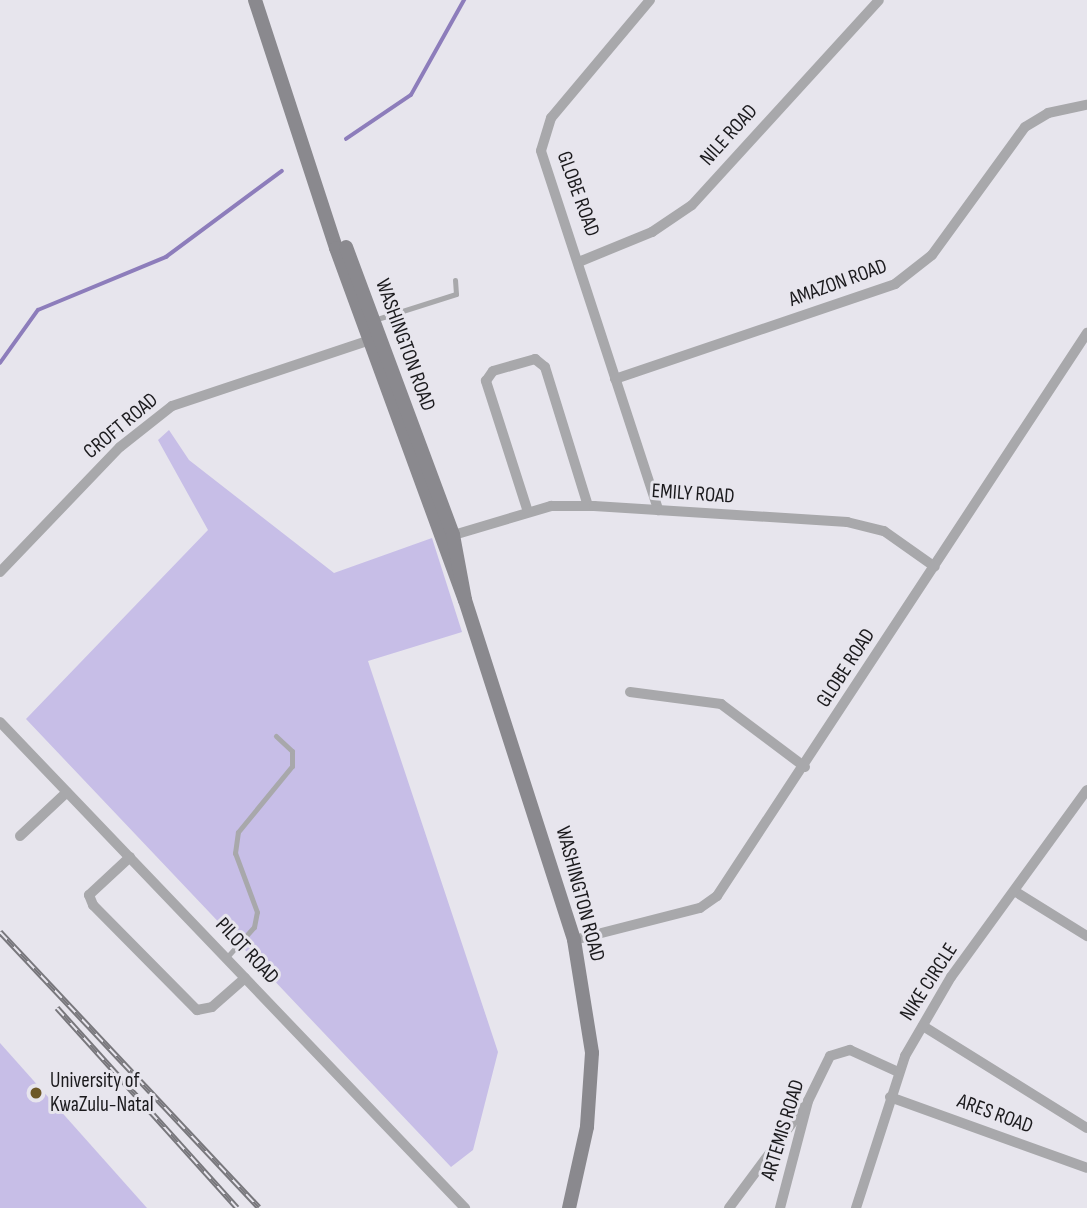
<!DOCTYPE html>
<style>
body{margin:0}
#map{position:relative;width:1087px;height:1208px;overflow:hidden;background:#e7e5ed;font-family:"Sofia Sans Condensed",sans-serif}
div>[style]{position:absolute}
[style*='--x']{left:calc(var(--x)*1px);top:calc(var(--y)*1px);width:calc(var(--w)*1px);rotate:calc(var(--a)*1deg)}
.green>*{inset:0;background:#c7bee7}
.stream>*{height:3.5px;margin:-1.75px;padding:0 1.75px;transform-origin:1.75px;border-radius:1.75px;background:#8d7dbb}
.service>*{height:5px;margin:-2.5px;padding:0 2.5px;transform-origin:2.5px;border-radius:2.5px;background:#a8a8ab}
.minor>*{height:10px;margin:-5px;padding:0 5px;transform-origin:5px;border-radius:5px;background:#a8a8ab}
.secondary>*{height:14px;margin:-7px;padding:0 7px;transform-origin:7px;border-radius:7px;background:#8a898e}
.rail>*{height:6px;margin-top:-3px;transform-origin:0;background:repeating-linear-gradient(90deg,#e7e5ed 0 10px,#78777c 0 20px);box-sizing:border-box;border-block:2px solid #78777c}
.dots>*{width:19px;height:19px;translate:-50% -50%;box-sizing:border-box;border:4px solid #e7e5ed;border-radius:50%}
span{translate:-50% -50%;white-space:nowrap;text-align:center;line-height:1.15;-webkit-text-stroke:6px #e7e5ed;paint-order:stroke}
.street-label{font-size:21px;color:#1b1a1d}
.poi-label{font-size:21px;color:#1b1a1d}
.left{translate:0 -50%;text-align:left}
</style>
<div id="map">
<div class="green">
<i style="clip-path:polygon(169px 430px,189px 460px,334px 573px,432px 538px,462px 632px,368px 661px,498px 1052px,473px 1150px,451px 1167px,26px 719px,208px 530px,158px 440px)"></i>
<i style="clip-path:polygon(0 1043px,147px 1208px,0 1208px)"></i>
</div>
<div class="stream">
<i style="--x:346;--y:139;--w:78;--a:-34.1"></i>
<i style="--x:411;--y:95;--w:109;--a:-60.8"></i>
<i style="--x:0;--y:363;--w:65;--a:-54.4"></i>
<i style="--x:38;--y:310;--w:139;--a:-22.5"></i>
<i style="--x:166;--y:257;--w:144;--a:-36.6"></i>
</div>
<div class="service">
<i style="--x:374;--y:320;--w:86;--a:-17.6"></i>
<i style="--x:456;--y:294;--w:14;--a:-94"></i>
<i style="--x:227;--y:957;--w:40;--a:-48"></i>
<i style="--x:254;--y:927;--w:15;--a:-79"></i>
<i style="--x:257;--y:912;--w:63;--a:-110.4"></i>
<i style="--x:235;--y:853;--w:21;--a:-82"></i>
<i style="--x:238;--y:832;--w:85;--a:-50.7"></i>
<i style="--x:292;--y:766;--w:15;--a:-90"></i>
<i style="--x:292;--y:751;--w:22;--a:-137"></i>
</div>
<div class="minor">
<i style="--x:650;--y:0;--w:154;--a:130"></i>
<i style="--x:551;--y:118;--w:34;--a:107"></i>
<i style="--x:541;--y:151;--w:378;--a:71.9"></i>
<i style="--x:581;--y:261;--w:77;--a:-22.2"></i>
<i style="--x:652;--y:232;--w:48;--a:-34"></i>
<i style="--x:692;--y:205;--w:277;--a:-47.6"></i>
<i style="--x:615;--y:379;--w:296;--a:-18.7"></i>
<i style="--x:895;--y:284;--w:47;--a:-38.1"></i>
<i style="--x:932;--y:255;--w:158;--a:-54"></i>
<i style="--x:1025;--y:127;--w:27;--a:-31"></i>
<i style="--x:1048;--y:113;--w:40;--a:-12"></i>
<i style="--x:528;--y:512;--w:138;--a:-107.8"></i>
<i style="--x:486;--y:381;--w:12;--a:-55"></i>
<i style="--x:493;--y:371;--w:44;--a:-15.9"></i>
<i style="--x:535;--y:359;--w:13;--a:39"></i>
<i style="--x:545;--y:367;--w:145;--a:72.8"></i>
<i style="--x:447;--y:537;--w:109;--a:-16.6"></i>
<i style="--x:551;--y:506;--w:43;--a:0"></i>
<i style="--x:594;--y:506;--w:254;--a:3.6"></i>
<i style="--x:847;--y:522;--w:38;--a:14"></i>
<i style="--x:884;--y:531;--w:62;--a:35.2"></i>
<i style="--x:0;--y:572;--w:173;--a:-46.2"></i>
<i style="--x:120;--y:447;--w:66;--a:-38.3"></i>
<i style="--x:172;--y:406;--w:212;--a:-18.4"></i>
<i style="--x:630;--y:692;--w:92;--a:7.5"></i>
<i style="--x:721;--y:704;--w:105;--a:36.9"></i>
<i style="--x:0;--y:722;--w:673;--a:46.27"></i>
<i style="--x:20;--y:836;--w:64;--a:-43.1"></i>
<i style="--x:130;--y:857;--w:56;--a:137.2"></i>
<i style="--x:89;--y:895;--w:11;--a:68"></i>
<i style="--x:93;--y:905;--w:148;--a:45.3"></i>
<i style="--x:197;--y:1010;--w:15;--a:-11"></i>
<i style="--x:212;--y:1007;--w:44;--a:-41.3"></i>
<i style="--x:1016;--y:892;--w:84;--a:31.8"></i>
<i style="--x:574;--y:940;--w:130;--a:-14.3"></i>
<i style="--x:700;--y:908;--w:21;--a:-35"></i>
<i style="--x:717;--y:896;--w:674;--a:-56.69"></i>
<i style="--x:923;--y:1026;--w:193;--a:31.9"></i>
<i style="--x:890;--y:1097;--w:209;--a:19.8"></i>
<i style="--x:729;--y:1208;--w:126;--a:-53.4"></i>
<i style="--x:780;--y:1208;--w:111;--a:-75.3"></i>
<i style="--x:808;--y:1101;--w:50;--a:-63.9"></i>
<i style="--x:830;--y:1056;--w:21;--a:-17"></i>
<i style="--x:850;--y:1050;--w:53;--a:24.6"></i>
<i style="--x:856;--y:1208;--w:160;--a:-72.1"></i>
<i style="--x:905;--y:1056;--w:91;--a:-59.8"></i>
<i style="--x:951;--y:977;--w:231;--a:-54"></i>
</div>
<div class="secondary">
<i style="--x:255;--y:0;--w:261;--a:71.9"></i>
<i style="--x:336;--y:248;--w:375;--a:69.9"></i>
<i style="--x:465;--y:600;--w:357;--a:72.2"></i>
<i style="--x:574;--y:940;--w:114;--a:80.9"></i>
<i style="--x:592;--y:1053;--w:74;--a:93.9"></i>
<i style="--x:587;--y:1127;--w:83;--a:102.5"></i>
<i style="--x:346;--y:247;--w:307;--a:69.6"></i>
<i style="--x:453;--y:535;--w:66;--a:79.5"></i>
</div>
<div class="rail">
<i style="--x:0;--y:932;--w:378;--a:46.8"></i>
<i style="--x:57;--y:1008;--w:269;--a:48"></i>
</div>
<div class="dots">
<i style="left:36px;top:1093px;background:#6d5827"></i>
</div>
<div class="street-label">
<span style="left:729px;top:135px;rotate:-48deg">NILE ROAD</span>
<span style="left:578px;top:194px;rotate:70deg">GLOBE ROAD</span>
<span style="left:838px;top:283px;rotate:-20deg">AMAZON ROAD</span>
<span style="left:405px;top:345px;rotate:70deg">WASHINGTON ROAD</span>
<span style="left:121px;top:426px;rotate:-40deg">CROFT ROAD</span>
<span style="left:693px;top:494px;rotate:4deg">EMILY ROAD</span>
<span style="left:846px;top:668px;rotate:-57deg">GLOBE ROAD</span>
<span style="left:580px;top:894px;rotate:75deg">WASHINGTON ROAD</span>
<span style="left:247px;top:951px;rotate:47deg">PILOT ROAD</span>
<span style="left:929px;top:982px;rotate:-57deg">NIKE CIRCLE</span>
<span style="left:995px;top:1114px;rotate:20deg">ARES ROAD</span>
<span style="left:783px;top:1130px;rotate:-73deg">ARTEMIS ROAD</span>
</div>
<div class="poi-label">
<span class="left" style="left:50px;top:1093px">University of<br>KwaZulu-Natal</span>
</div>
</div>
